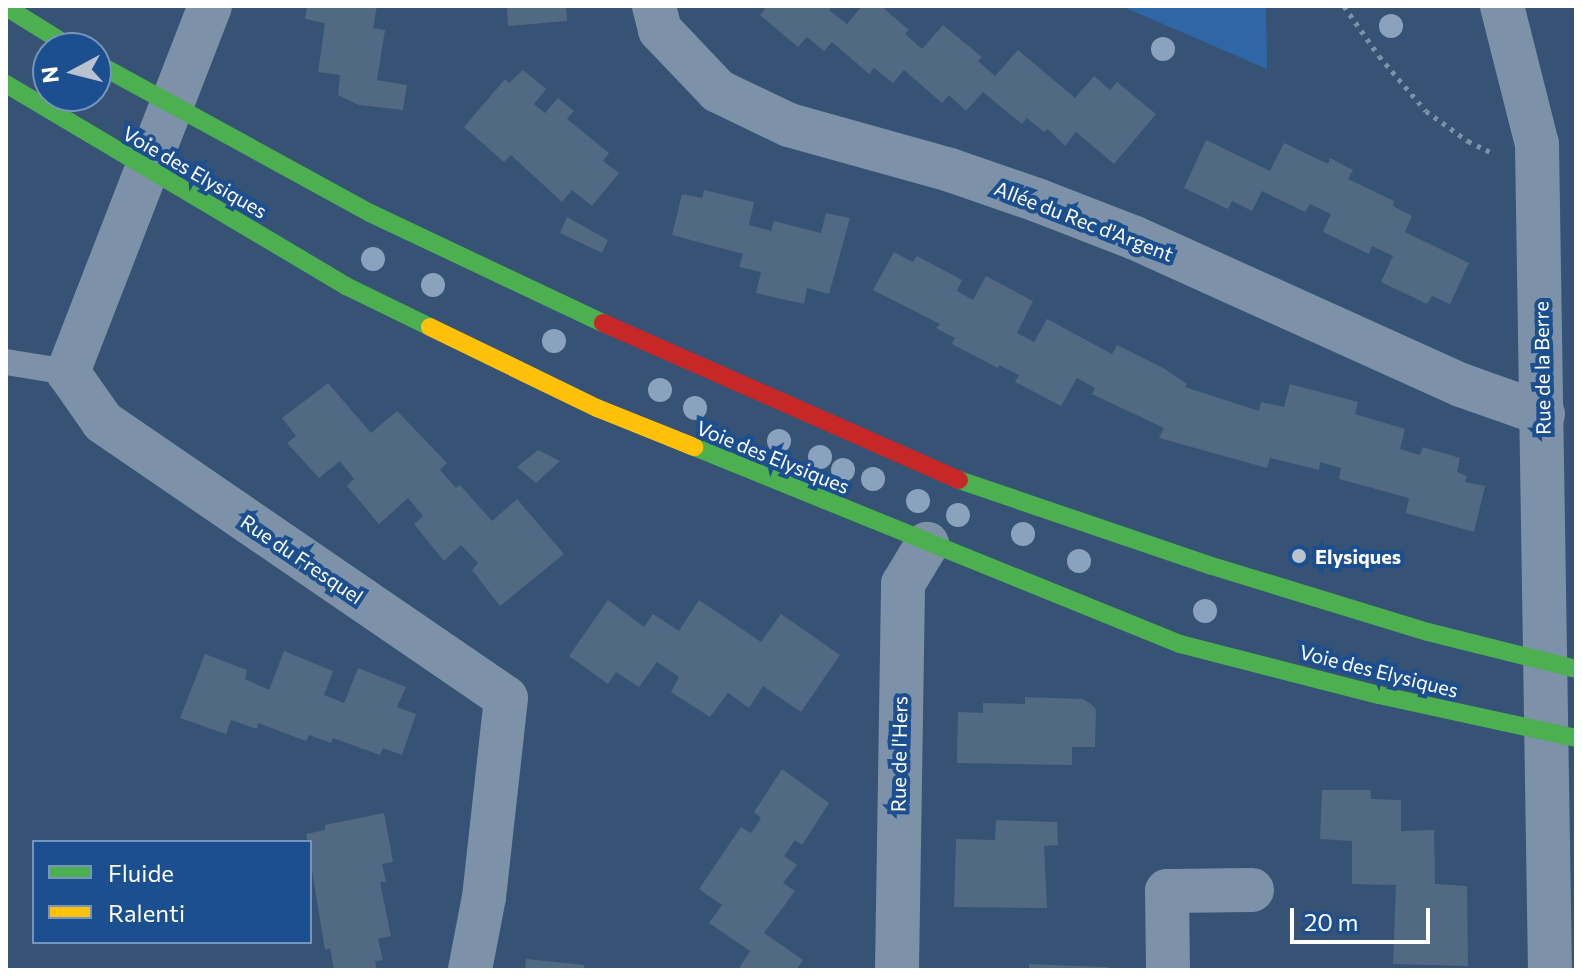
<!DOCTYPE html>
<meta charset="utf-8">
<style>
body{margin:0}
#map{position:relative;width:1582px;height:976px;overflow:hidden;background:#365274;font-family:Commissioner,sans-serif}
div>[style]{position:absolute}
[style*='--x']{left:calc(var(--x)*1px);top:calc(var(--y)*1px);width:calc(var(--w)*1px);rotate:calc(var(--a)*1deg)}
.green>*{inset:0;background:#2f66a5}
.building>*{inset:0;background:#526984}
.path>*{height:5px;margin-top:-2.5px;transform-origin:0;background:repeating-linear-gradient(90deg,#7d92a8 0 4px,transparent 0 10px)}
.lane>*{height:26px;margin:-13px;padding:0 13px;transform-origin:13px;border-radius:13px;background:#7d92a8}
.street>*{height:44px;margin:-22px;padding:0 22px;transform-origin:22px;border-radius:22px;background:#7d92a8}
.fast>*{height:18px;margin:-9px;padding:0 9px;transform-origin:9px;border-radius:9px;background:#4caf50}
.slow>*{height:18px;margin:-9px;padding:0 9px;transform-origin:9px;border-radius:9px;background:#ffc107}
.jam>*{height:18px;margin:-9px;padding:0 9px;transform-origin:9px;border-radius:9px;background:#c62828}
.trees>*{width:24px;height:24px;margin:-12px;border-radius:50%;background:#8aa2be}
.dots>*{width:22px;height:22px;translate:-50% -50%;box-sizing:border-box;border:4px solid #1b4f8f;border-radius:50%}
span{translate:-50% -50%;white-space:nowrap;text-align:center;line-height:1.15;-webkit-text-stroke:8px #1b4f8f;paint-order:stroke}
.street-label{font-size:20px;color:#fff}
.poi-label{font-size:20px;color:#fff;font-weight:700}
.left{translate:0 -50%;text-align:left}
.frame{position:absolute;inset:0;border:8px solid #fff;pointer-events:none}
.legend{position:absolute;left:32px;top:840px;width:280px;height:104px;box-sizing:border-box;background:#1b4f8f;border:2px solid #7695bc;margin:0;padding:10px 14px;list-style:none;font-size:24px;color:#fff}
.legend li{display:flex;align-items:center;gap:16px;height:40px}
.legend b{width:40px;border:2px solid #7695bc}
.north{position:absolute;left:32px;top:32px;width:80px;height:80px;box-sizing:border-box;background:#1b4f8f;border:2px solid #7695bc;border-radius:50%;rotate:263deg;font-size:22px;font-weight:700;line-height:32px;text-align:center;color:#fff}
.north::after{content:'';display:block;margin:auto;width:28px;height:36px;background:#b9c2ce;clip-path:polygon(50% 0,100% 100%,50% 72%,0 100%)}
.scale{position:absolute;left:1290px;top:908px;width:140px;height:36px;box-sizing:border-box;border:4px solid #fff;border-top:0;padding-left:10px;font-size:24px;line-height:28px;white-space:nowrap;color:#fff;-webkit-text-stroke:6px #1b4f8f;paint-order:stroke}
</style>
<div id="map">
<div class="green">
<i style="clip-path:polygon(1121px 6px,1266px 6px,1267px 69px)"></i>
</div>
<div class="building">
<i style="clip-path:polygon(307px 6px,377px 6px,373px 28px,385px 30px,377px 80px,407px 85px,403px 110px,359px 105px,338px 95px,340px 75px,318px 72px,325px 23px,305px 19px)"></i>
<i style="clip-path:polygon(507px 6px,566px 6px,567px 21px,508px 26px)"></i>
<i style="clip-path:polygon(767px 6px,833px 6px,829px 10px,847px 24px,862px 6px,881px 6px,909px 30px,905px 34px,922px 49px,943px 25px,982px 57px,978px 61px,995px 76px,1018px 50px,1075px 98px,1094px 76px,1110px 90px,1117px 82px,1156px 114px,1114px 164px,1076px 132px,1065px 146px,1048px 129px,1044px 132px,1027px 118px,1022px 124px,983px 92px,966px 111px,949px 95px,942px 103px,904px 70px,893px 83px,874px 68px,869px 74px,832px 42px,824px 51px,807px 37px,798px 47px,760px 15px)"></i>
<i style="clip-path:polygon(523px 70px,546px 89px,534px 104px,545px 113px,558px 98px,574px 111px,567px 119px,609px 153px,603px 161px,619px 173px,592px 206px,572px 190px,562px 202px,511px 155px,504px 162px,464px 127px,505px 79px,509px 83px)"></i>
<i style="clip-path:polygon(1206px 140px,1270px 171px,1284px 143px,1328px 164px,1330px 158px,1353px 170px,1348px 179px,1394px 201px,1393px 206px,1412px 216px,1405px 232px,1469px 263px,1450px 304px,1432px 296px,1427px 304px,1381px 282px,1393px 256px,1372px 246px,1369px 254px,1323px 232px,1331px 214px,1310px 204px,1305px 212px,1262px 191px,1252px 211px,1232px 201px,1228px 209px,1184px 188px)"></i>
<i style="clip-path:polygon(704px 190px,754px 202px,749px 225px,771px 231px,774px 221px,821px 233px,826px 213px,850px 218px,829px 294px,807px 288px,804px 304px,756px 293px,761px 272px,739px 267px,743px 254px,672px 235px,682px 194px,702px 198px)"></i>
<i style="clip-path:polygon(567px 217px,608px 240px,602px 253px,560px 233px)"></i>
<i style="clip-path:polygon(894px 252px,913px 262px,917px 256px,962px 280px,957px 291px,973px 300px,986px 276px,1033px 301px,1017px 333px,1034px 342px,1047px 319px,1112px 354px,1117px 345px,1163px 368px,1187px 384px,1185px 387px,1259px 411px,1261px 402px,1284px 407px,1290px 384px,1358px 402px,1355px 414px,1405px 429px,1400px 449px,1420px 455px,1423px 447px,1460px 458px,1457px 472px,1467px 476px,1465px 482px,1485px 486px,1474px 532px,1406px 513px,1409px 498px,1339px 479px,1341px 468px,1320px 462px,1319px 470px,1270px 458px,1267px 468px,1159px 438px,1164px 428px,1092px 394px,1095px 388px,1077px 378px,1061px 406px,1015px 382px,1019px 375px,999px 365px,998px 368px,952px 344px,955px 338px,936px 328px,940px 324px,873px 290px)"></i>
<i style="clip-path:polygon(328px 383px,371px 433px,397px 411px,447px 463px,440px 470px,456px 488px,460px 485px,492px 521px,517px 499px,564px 554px,500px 606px,472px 570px,478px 563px,461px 545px,444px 561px,414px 524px,423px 516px,408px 498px,379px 524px,347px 486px,354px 479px,340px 461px,319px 478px,287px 443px,296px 436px,282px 418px)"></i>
<i style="clip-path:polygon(538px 450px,560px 461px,536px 483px,517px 467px)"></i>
<i style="clip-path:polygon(608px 600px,644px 627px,653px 614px,679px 631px,699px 600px,761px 642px,781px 614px,840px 655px,801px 712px,763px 686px,749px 708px,728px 693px,710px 717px,671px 692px,679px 677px,657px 662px,639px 687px,616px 672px,608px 684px,569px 656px)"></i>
<i style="clip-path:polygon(284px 651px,333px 671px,324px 695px,344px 703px,358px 668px,406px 687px,397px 707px,416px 714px,402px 755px,383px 748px,380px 755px,333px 738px,331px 743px,309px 735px,306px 741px,258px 723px,257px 729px,231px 720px,226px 734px,180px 718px,205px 654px,247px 670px,245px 679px,269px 690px)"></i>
<i style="clip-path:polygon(1025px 697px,1083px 699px,1092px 705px,1096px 710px,1095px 747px,1072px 747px,1072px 765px,957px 763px,958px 712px,983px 713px,983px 703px,1025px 704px)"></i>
<i style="clip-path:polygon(782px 769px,829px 803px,802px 845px,795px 840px,784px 856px,797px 865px,783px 883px,795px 891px,764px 933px,803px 960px,796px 970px,738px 970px,750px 951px,709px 923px,722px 905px,699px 889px,741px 827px,751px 833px,761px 818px,754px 812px)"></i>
<i style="clip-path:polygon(1322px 790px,1370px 790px,1371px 799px,1401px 800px,1401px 831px,1434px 830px,1435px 884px,1467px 886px,1468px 966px,1393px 964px,1396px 885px,1352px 884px,1352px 841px,1320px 839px)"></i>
<i style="clip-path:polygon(384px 813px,393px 862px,382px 864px,386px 882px,380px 882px,391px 936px,378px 939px,383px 960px,375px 961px,377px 970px,334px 970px,330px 948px,325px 950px,306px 834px,325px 830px,325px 825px)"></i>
<i style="clip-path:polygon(996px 820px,1057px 822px,1058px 845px,1044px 846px,1047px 908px,954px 907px,956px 839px,995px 840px)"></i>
<i style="clip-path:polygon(526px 959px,584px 965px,584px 970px,525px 970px)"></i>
<i style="clip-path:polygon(1029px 964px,1106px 967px,1117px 970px,1029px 970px)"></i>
</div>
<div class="path">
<i style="--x:1344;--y:6;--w:61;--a:55"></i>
<i style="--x:1379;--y:56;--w:72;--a:49.5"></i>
<i style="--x:1426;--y:111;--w:52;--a:35.5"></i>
<i style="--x:1468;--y:141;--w:25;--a:26"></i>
</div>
<div class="lane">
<i style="--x:6;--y:362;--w:63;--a:9.2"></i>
</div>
<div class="street">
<i style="--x:210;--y:6;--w:393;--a:111.2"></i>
<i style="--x:68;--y:372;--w:61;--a:55"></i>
<i style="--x:103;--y:422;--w:488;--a:34.4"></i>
<i style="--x:506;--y:698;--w:200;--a:96.3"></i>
<i style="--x:484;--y:897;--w:74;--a:100.9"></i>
<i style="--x:654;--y:6;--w:25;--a:76"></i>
<i style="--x:660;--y:30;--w:84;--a:46.4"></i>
<i style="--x:718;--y:91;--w:79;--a:25.6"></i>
<i style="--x:789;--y:125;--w:167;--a:15.6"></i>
<i style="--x:950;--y:170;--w:92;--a:19"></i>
<i style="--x:1037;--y:200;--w:105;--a:21.2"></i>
<i style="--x:1135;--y:238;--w:358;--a:24.3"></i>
<i style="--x:1461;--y:385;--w:87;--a:19.5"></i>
<i style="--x:1502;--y:6;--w:142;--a:75.8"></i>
<i style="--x:1537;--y:144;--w:826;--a:89.1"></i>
<i style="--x:897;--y:970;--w:386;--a:-89.1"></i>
<i style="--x:903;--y:584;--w:47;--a:-59"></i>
<i style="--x:1168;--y:970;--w:79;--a:-90.7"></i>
<i style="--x:1167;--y:891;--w:85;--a:-0.7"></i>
</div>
<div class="fast">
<i style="--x:6;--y:7;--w:78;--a:31.8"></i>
<i style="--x:96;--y:63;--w:312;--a:28.7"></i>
<i style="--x:370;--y:213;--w:258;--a:25.3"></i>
<i style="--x:6;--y:84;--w:395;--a:30.7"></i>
<i style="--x:346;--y:286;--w:93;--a:26"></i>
<i style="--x:694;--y:447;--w:524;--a:22.07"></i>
<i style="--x:1180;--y:644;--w:205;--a:14.4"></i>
<i style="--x:1379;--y:695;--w:202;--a:12.3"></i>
<i style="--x:959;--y:480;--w:267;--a:18.8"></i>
<i style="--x:1212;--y:566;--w:226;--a:17"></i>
<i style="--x:1428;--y:632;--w:153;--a:14"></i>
</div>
<div class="slow">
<i style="--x:430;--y:327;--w:186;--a:25.9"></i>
<i style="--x:597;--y:408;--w:105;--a:21.9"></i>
</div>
<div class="jam">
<i style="--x:603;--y:323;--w:389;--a:23.8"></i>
</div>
<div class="trees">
<i style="left:1391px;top:26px"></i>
<i style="left:1163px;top:49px"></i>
<i style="left:373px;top:259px"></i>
<i style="left:433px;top:285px"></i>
<i style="left:554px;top:341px"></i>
<i style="left:660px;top:390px"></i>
<i style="left:695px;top:408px"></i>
<i style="left:779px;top:441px"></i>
<i style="left:820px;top:457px"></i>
<i style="left:843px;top:470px"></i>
<i style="left:873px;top:479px"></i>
<i style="left:918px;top:501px"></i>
<i style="left:958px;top:515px"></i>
<i style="left:1023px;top:534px"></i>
<i style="left:1079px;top:561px"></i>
<i style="left:1205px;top:611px"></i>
</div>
<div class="dots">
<i style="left:1299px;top:556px;background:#b9c2ce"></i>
</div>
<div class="street-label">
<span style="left:195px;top:172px;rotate:30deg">Voie des Elysiques</span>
<span style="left:1084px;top:221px;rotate:21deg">Allée du Rec d'Argent</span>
<span style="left:1542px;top:368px;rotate:-91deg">Rue de la Berre</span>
<span style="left:773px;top:457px;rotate:22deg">Voie des Elysiques</span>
<span style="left:302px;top:559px;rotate:34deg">Rue du Fresquel</span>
<span style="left:1379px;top:671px;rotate:14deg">Voie des Elysiques</span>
<span style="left:899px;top:754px;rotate:-89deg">Rue de l'Hers</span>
</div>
<div class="poi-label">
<span class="left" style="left:1315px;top:556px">Elysiques</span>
</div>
<div class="frame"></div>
<ul class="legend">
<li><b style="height:10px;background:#4caf50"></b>Fluide</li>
<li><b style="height:10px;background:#ffc107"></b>Ralenti</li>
</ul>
<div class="north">N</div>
<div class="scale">20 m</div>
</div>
